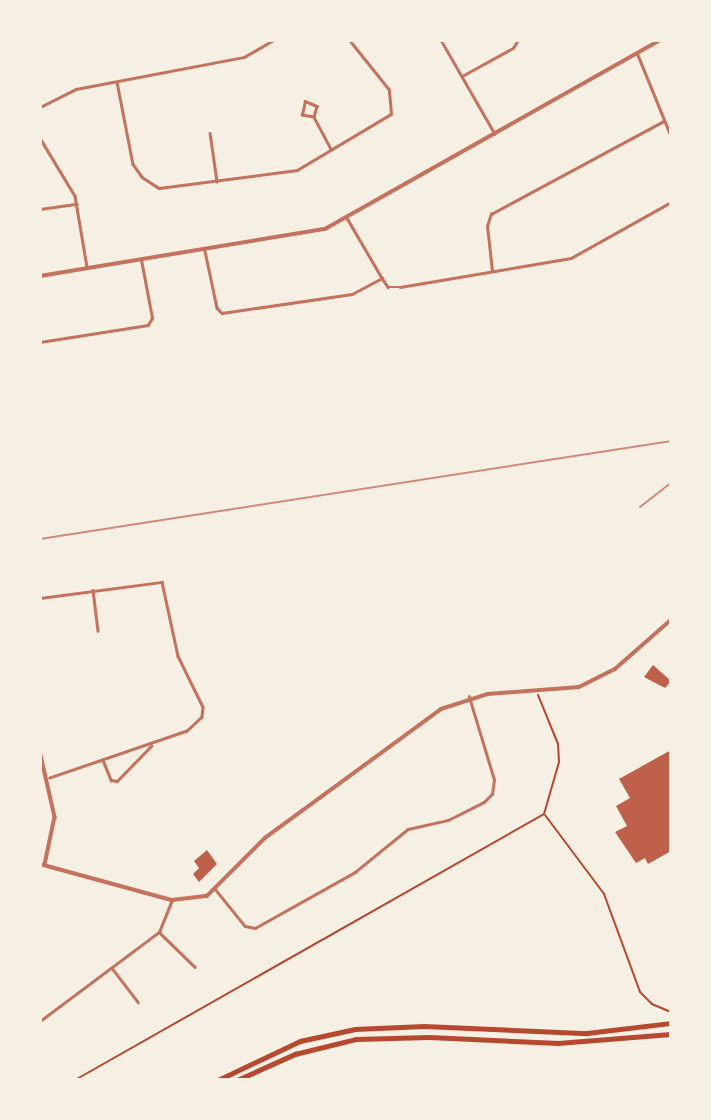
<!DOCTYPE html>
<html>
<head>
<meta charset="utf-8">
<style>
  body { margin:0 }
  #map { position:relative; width:711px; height:1120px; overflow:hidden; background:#f6efe4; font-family:Signika,sans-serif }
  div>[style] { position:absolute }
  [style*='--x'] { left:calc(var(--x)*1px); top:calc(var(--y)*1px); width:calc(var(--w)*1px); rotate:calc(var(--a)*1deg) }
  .building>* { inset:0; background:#bf614a }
  .path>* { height:2px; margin:-1px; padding:0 1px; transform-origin:1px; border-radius:1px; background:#b5482f }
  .minor>* { height:2.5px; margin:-1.25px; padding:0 1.25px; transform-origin:1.25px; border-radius:1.25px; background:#c5725c }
  .tertiary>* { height:3.5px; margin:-1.75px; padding:0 1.75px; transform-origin:1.75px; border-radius:1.75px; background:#c5725c }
  .primary>* { height:4.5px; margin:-2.25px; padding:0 2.25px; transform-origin:2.25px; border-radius:2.25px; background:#b5482f }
  .rail>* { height:2px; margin:-1px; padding:0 1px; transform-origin:1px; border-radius:1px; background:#cf8b77 }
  span { translate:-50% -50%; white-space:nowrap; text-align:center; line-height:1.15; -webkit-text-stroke:5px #f6efe4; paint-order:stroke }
  .frame { position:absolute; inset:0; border:42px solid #f6efe4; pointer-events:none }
</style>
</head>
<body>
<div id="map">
  <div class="building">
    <i style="clip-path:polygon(653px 665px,671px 681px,665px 688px,644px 677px)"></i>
    <i style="clip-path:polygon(671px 750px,671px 851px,648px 864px,645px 858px,636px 863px,615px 832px,627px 826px,616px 806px,630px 798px,619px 779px)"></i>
    <i style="clip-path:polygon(207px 850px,217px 864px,199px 882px,193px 874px,199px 868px,194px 861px)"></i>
  </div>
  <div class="path">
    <i style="--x:545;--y:815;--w:99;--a:53.2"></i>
    <i style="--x:604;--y:894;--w:104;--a:69.8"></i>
    <i style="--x:640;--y:992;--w:17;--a:45"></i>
    <i style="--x:652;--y:1004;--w:21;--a:23"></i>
    <i style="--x:75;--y:1080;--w:539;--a:-29.56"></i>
    <i style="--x:544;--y:814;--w:54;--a:-73.9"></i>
    <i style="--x:559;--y:762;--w:18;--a:-93"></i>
    <i style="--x:558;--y:744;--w:53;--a:-112.2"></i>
  </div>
  <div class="minor">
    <i style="--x:441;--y:40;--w:108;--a:60.1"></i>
    <i style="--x:638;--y:55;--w:87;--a:67.8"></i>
    <i style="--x:462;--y:76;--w:58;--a:-28.8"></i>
    <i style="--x:513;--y:48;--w:9;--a:-58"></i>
    <i style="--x:117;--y:82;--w:84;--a:79"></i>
    <i style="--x:133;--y:164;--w:16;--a:55"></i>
    <i style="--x:142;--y:177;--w:20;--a:33"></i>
    <i style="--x:159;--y:188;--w:139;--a:-7.4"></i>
    <i style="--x:297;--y:170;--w:109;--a:-30.8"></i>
    <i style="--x:391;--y:114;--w:24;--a:-95"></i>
    <i style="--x:389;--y:90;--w:64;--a:-128.7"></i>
    <i style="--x:40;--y:107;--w:40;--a:-26.6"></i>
    <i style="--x:76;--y:89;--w:171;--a:-10.8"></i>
    <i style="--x:244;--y:57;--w:34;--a:-30"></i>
    <i style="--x:314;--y:117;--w:12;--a:-171"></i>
    <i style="--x:302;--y:115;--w:14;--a:-78"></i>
    <i style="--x:305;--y:101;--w:13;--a:23"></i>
    <i style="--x:317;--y:106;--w:11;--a:105"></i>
    <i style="--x:314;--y:117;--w:36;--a:62"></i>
    <i style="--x:210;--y:133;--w:49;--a:81.7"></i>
    <i style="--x:40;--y:138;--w:68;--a:58.9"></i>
    <i style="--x:75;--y:196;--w:72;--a:80.4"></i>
    <i style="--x:40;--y:209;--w:37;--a:-8"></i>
    <i style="--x:347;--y:218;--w:69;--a:59.7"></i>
    <i style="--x:382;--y:278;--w:11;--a:56"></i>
    <i style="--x:388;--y:287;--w:12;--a:0"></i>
    <i style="--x:400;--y:287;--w:173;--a:-9.6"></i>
    <i style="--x:571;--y:258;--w:115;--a:-29.2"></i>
    <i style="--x:205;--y:251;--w:58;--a:78.1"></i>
    <i style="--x:217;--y:308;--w:7;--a:45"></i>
    <i style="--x:222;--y:313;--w:131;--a:-8.3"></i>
    <i style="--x:352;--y:294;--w:34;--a:-28"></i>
    <i style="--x:492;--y:271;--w:45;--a:-96.3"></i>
    <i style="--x:487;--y:226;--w:13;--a:-72"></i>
    <i style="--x:491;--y:214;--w:196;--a:-28.3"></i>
    <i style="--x:40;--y:342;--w:109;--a:-8.9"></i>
    <i style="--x:148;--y:325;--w:8;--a:-60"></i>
    <i style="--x:152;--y:318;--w:59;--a:-100.7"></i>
    <i style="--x:93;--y:590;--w:41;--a:83"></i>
    <i style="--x:40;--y:598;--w:123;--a:-7.5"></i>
    <i style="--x:162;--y:582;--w:76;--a:77.8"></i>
    <i style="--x:178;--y:656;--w:57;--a:63.9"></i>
    <i style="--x:203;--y:707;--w:10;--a:96"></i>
    <i style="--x:202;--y:717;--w:21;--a:137"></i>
    <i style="--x:187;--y:731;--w:145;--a:161.1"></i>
    <i style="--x:103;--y:760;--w:22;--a:68"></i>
    <i style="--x:111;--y:780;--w:6;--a:9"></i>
    <i style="--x:117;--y:781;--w:49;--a:-45.8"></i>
    <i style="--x:216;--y:890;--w:46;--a:51.1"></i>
    <i style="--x:245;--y:926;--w:10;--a:11"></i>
    <i style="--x:255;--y:928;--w:115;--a:-29.2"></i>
    <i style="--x:355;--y:872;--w:68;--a:-39.1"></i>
    <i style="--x:408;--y:829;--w:41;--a:-12.7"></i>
    <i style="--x:448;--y:820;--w:40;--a:-26.6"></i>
    <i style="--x:484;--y:802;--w:11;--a:-45"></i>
    <i style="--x:492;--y:794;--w:14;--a:-82"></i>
    <i style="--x:494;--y:780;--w:87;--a:-106.8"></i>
    <i style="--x:159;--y:932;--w:50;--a:44.2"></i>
    <i style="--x:112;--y:968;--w:43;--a:52.6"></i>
    <i style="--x:40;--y:1021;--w:149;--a:-36.8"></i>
    <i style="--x:159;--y:932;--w:35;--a:-68"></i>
  </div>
  <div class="tertiary">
    <i style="--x:40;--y:276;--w:289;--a:-9.4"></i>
    <i style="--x:325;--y:229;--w:386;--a:-29.4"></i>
    <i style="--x:40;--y:751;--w:68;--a:77.2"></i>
    <i style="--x:55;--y:817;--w:49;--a:101.8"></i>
    <i style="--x:40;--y:864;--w:137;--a:15.3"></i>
    <i style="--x:172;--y:900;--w:35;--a:-7"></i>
    <i style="--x:207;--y:896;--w:82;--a:-45"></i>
    <i style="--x:265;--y:838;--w:218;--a:-36.2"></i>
    <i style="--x:441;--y:709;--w:49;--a:-17.7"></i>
    <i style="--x:488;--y:694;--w:91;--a:-4.4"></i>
    <i style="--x:579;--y:687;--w:40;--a:-26.6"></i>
    <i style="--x:615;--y:669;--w:74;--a:-41.2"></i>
  </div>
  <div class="primary">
    <i style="--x:218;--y:1080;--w:91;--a:-25.4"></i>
    <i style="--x:300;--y:1041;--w:56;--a:-12.3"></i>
    <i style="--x:355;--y:1029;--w:69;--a:-2.5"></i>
    <i style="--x:424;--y:1026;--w:163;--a:2.5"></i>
    <i style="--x:587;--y:1033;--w:85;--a:-6.8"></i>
    <i style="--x:237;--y:1080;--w:64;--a:-24.1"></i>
    <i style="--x:295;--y:1054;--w:63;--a:-13.8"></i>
    <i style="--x:356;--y:1039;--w:73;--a:-1.6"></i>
    <i style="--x:429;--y:1037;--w:129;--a:2.7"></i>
    <i style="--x:558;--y:1043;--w:113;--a:-4.6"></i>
  </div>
  <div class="rail">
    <i style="--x:640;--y:507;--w:39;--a:-38"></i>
    <i style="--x:40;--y:539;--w:639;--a:-8.83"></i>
  </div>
  <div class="frame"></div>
</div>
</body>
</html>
